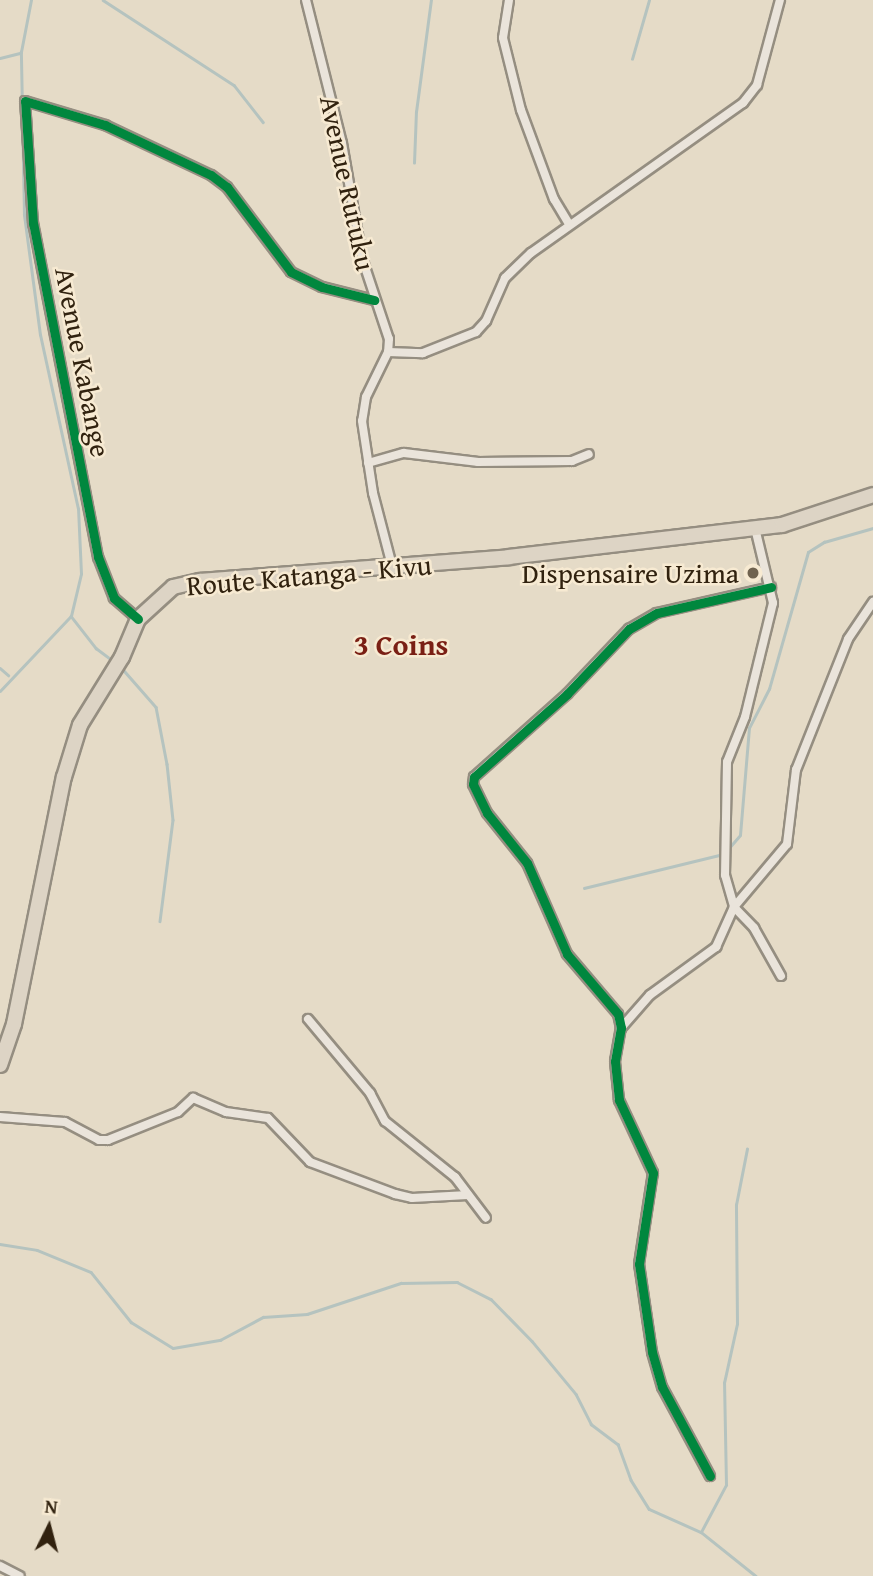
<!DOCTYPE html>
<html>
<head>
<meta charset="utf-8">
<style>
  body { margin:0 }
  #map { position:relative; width:873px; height:1576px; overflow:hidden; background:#e5dbc7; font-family:"Gentium Book Plus",serif }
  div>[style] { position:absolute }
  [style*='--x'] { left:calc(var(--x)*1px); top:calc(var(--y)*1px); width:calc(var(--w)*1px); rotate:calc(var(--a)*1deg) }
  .stream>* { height:2.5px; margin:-1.25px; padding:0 1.25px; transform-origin:1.25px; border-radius:1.25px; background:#b5c3bf }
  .roads { filter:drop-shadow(2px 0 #958e81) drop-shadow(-2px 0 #958e81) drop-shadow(0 2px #958e81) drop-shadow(0 -2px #958e81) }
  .minor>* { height:8px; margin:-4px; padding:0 4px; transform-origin:4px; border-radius:4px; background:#eae4db }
  .trunk>* { height:14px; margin:-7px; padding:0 7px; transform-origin:7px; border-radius:7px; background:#ddd4c5 }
  .cycleway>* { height:9px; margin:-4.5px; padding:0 4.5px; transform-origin:4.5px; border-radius:4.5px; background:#00873e }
  .dots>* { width:19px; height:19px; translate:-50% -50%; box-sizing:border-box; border:4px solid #f7ead2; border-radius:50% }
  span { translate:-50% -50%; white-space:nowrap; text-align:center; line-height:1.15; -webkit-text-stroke:5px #f7ead2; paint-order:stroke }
  .street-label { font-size:28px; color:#31220f }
  .poi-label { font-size:28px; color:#31220f }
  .right { translate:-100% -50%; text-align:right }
  .neighbourhood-label { font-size:30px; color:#7a1f14; font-weight:700 }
  .north { position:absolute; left:14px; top:1492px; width:70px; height:70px; -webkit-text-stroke:5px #f7ead2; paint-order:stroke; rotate:6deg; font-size:19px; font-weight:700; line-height:28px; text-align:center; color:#31220f }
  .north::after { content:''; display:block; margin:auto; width:24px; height:32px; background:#31220f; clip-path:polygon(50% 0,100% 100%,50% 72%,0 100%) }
</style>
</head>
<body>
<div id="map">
  <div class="stream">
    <i style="--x:103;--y:0;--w:156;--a:33"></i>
    <i style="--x:234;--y:85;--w:47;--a:51.9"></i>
    <i style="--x:0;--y:58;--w:21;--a:-14"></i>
    <i style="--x:632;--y:59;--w:61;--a:-73.9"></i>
    <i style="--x:414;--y:163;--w:51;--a:-87.8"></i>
    <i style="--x:416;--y:112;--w:113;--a:-82.4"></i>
    <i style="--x:71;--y:616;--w:41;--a:52"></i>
    <i style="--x:96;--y:648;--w:21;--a:37"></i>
    <i style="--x:121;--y:667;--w:53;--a:48.8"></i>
    <i style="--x:156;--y:707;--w:58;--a:79.1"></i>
    <i style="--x:167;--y:764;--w:56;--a:83.9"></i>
    <i style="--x:173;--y:820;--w:102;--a:97.3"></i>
    <i style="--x:0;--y:668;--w:11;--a:41"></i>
    <i style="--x:0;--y:691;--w:103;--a:-46.6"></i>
    <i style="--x:71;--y:616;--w:43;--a:-76.6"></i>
    <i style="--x:81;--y:574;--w:65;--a:-92.6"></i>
    <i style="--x:78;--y:509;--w:178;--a:-102.3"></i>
    <i style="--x:40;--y:335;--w:121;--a:-97.6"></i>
    <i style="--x:24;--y:215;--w:163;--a:-91.1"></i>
    <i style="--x:21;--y:52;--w:53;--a:-79.1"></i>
    <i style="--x:728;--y:849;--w:18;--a:-49"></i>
    <i style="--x:740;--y:835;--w:107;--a:-85.2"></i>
    <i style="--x:749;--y:728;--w:44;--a:-62.9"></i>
    <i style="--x:769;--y:689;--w:142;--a:-74.1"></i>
    <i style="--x:808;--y:552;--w:19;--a:-32"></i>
    <i style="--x:824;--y:542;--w:51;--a:-15.9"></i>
    <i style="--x:584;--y:888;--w:144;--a:-13.7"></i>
    <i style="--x:0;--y:1244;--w:37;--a:9"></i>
    <i style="--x:37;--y:1250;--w:58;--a:22.2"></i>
    <i style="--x:91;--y:1272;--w:64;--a:51.3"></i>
    <i style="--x:131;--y:1322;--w:49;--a:31.8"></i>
    <i style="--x:173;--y:1348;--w:48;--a:-9.7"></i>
    <i style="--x:220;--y:1340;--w:49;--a:-28.1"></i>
    <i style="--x:263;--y:1317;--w:44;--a:-3.9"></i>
    <i style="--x:307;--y:1314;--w:99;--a:-18.3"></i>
    <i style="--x:401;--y:1283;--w:56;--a:-1"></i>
    <i style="--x:457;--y:1282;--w:38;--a:27"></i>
    <i style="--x:491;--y:1299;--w:59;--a:45.7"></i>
    <i style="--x:532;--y:1341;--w:69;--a:50.3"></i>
    <i style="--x:576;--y:1394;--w:34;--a:63"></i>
    <i style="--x:591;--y:1424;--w:34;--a:37"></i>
    <i style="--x:618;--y:1444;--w:38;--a:70"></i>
    <i style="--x:631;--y:1480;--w:34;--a:58"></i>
    <i style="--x:649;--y:1509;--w:57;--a:23.9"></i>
    <i style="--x:701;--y:1532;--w:70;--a:38.7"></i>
    <i style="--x:701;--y:1532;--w:53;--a:-62"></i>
    <i style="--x:726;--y:1485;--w:102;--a:-91.1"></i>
    <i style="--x:724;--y:1383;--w:60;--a:-77.6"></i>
    <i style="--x:737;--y:1324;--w:119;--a:-90.5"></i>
    <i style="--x:736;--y:1205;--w:57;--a:-78.9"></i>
  </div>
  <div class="roads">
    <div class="minor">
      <i style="--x:306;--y:0;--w:147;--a:75.9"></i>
      <i style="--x:342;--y:143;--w:117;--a:80.1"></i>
      <i style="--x:362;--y:258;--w:85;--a:71.6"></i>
      <i style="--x:389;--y:339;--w:13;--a:94"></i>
      <i style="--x:388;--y:352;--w:50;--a:116.1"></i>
      <i style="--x:366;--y:397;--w:24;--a:99"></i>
      <i style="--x:362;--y:421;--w:73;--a:81.3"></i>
      <i style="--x:373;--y:493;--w:75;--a:75.4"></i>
      <i style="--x:509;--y:0;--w:38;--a:99"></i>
      <i style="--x:503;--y:38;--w:74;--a:76"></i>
      <i style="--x:521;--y:110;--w:95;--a:69.7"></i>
      <i style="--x:554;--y:199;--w:29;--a:59"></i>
      <i style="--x:388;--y:352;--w:35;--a:2"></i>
      <i style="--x:423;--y:353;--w:57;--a:-21.6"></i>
      <i style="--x:476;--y:332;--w:15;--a:-48"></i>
      <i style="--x:486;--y:321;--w:47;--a:-66.2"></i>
      <i style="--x:505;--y:278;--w:36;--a:-44"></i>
      <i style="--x:531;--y:253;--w:260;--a:-35.3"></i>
      <i style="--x:743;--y:103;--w:23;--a:-52"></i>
      <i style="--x:757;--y:85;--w:88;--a:-74.9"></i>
      <i style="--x:368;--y:463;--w:37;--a:-16"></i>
      <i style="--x:404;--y:453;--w:75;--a:6.9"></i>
      <i style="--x:478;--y:462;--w:94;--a:-0.6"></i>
      <i style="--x:572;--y:461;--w:18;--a:-22"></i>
      <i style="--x:755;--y:528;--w:77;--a:76.5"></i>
      <i style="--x:773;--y:603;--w:117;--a:103.8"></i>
      <i style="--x:745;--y:717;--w:48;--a:111.8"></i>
      <i style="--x:727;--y:762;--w:113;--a:91"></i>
      <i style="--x:725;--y:875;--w:33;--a:74"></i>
      <i style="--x:734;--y:907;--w:29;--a:46"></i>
      <i style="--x:754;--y:928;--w:55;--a:60.6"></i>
      <i style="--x:138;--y:619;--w:32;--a:-139"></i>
      <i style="--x:114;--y:598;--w:44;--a:-111.3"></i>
      <i style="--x:98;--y:557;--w:339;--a:-101"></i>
      <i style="--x:33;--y:224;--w:123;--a:-93.7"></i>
      <i style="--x:25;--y:101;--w:84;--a:16.7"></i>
      <i style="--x:105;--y:125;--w:117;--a:25.3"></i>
      <i style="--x:211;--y:175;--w:20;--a:37"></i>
      <i style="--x:227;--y:187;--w:106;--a:53"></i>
      <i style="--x:291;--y:272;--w:34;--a:26"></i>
      <i style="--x:322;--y:287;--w:54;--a:14"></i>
      <i style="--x:308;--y:1019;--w:97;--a:50"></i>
      <i style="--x:370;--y:1093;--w:32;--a:62"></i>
      <i style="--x:385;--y:1121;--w:90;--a:38.7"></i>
      <i style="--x:455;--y:1177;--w:51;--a:52.9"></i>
      <i style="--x:621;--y:1028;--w:44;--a:-48.7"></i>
      <i style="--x:650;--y:995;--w:82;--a:-36"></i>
      <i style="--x:716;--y:947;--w:44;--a:-65.8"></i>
      <i style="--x:734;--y:907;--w:82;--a:-49.9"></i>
      <i style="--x:787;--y:844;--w:75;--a:-83.1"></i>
      <i style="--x:796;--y:770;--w:141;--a:-68.3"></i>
      <i style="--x:848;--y:639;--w:45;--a:-56"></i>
      <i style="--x:0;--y:1117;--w:65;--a:4.4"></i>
      <i style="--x:65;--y:1122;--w:38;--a:28"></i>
      <i style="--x:99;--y:1140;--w:9;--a:0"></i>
      <i style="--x:108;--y:1140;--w:75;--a:-21.8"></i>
      <i style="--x:178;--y:1112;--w:21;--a:-43"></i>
      <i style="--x:193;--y:1098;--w:36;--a:23"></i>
      <i style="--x:226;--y:1112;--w:42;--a:8.1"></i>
      <i style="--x:268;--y:1118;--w:61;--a:46.3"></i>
      <i style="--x:310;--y:1162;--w:91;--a:20.6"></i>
      <i style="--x:395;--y:1194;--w:17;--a:13"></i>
      <i style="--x:412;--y:1198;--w:56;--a:-3.1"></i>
      <i style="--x:710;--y:1476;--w:101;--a:-118.3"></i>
      <i style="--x:662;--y:1387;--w:36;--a:-106"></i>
      <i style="--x:652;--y:1352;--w:89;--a:-98.4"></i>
      <i style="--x:639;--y:1264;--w:92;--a:-81.3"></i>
      <i style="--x:653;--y:1173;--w:81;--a:-115"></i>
      <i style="--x:619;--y:1100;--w:39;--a:-96"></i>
      <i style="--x:615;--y:1061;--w:34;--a:-80"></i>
      <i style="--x:621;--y:1028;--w:14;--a:-102"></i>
      <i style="--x:618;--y:1014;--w:79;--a:-130.4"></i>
      <i style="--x:567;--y:954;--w:99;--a:-113.7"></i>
      <i style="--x:527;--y:863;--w:64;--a:-128.7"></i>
      <i style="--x:487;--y:813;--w:32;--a:-116"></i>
      <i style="--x:473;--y:784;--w:7;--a:-82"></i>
      <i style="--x:474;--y:777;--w:125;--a:-41.7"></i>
      <i style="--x:567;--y:694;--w:90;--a:-46.4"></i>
      <i style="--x:629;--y:629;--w:32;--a:-30"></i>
      <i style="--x:657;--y:613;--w:117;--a:-12.8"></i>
      <i style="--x:0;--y:1566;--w:22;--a:27"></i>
    </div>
    <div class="trunk">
      <i style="--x:0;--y:1065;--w:43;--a:-71.1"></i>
      <i style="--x:14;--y:1024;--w:252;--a:-78.6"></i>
      <i style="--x:64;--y:777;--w:54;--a:-72.9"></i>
      <i style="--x:80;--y:725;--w:80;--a:-58.3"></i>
      <i style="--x:122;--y:657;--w:41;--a:-67.2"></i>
      <i style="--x:138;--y:619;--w:47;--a:-42.4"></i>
      <i style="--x:173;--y:587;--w:28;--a:-13"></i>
      <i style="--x:200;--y:581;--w:310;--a:-4.4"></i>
      <i style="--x:509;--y:557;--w:275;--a:-6.7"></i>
      <i style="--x:782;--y:525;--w:96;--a:-18.2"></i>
    </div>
  </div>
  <div class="cycleway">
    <i style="--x:138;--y:619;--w:32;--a:-139"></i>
    <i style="--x:114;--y:598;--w:44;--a:-111.3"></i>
    <i style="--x:98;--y:557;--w:339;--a:-101"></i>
    <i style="--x:33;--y:224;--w:123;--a:-93.7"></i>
    <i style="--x:25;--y:101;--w:84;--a:16.7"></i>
    <i style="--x:105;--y:125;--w:117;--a:25.3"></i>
    <i style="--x:211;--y:175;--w:20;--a:37"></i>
    <i style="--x:227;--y:187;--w:106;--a:53"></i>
    <i style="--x:291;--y:272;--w:34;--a:26"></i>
    <i style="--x:322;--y:287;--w:54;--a:14"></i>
    <i style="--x:710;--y:1476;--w:101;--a:-118.3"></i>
    <i style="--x:662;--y:1387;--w:36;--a:-106"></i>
    <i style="--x:652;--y:1352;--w:89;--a:-98.4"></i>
    <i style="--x:639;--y:1264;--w:92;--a:-81.3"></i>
    <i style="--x:653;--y:1173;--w:81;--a:-115"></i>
    <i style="--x:619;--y:1100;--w:39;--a:-96"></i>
    <i style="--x:615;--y:1061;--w:34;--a:-80"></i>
    <i style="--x:621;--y:1028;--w:14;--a:-102"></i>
    <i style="--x:618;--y:1014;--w:79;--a:-130.4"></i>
    <i style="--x:567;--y:954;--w:99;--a:-113.7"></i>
    <i style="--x:527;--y:863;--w:64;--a:-128.7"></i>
    <i style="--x:487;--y:813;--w:32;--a:-116"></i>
    <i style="--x:473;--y:784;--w:7;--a:-82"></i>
    <i style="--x:474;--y:777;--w:125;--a:-41.7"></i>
    <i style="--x:567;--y:694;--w:90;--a:-46.4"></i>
    <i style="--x:629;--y:629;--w:32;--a:-30"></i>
    <i style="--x:657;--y:613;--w:117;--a:-12.8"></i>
  </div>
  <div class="dots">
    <i style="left:753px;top:573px;background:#70634f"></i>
  </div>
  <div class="street-label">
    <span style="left:348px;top:183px;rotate:78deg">Avenue Rutuku</span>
    <span style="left:83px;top:362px;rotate:79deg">Avenue Kabange</span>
    <span style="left:309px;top:575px;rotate:-5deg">Route Katanga - Kivu</span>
  </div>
  <div class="poi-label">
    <span class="right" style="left:739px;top:573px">Dispensaire Uzima</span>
  </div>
  <div class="neighbourhood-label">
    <span style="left:401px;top:644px">3 Coins</span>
  </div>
  <div class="north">N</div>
</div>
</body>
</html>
